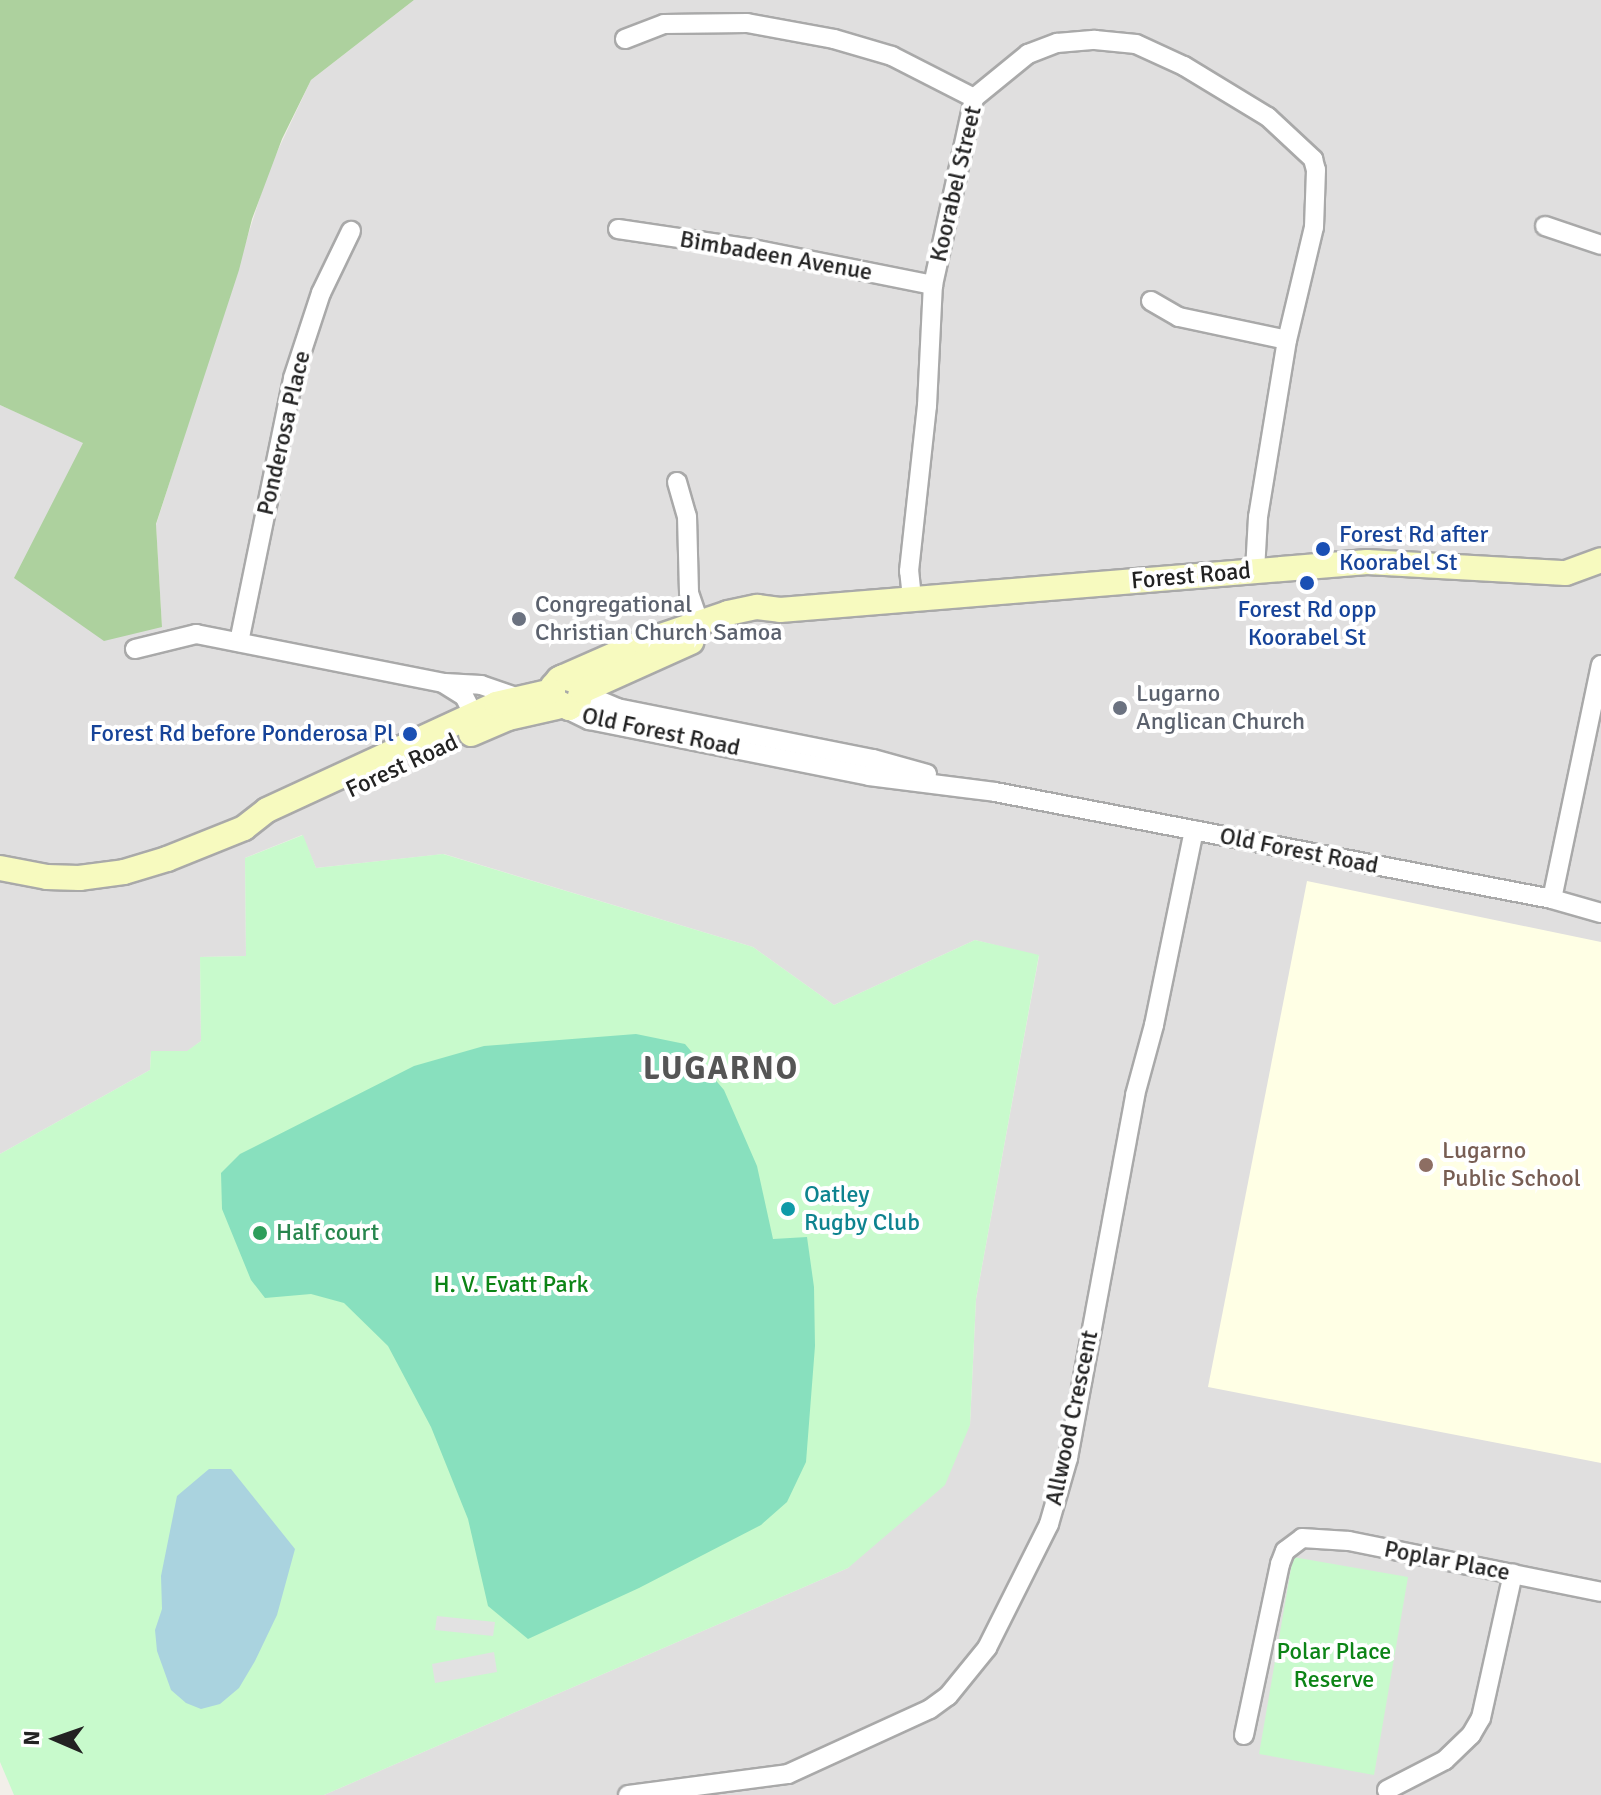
<!DOCTYPE html>
<html>
<head>
<meta charset="utf-8">
<style>
  body { margin:0 }
  #map { position:relative; width:1601px; height:1795px; overflow:hidden; background:#f2efe9; font-family:Signika,sans-serif }
  div>[style] { position:absolute }
  [style*='--x'] { left:calc(var(--x)*1px); top:calc(var(--y)*1px); width:calc(var(--w)*1px); rotate:calc(var(--a)*1deg) }
  .residential>* { inset:0; background:#e0dfdf }
  .education>* { inset:0; background:#ffffe5 }
  .forest>* { inset:0; background:#add19e }
  .park>* { inset:0; background:#c8facc }
  .pitch>* { inset:0; background:#88e0be }
  .parking>* { inset:0; background:#e2e2e2 }
  .water>* { inset:0; background:#aad3df }
  .roads { filter:drop-shadow(2px 0 #a9a9a9) drop-shadow(-2px 0 #a9a9a9) drop-shadow(0 2px #a9a9a9) drop-shadow(0 -2px #a9a9a9) }
  .street>* { height:18px; margin:-9px; padding:0 9px; transform-origin:9px; border-radius:9px; background:#fff }
  .secondary>* { height:24px; margin:-12px; padding:0 12px; transform-origin:12px; border-radius:12px; background:#f7fabf }
  .dots>* { width:22px; height:22px; translate:-50% -50%; box-sizing:border-box; border:4px solid #fff; border-radius:50% }
  span { translate:-50% -50%; white-space:nowrap; text-align:center; line-height:1.15; -webkit-text-stroke:8px #fff; paint-order:stroke }
  .street-label { font-size:24px; color:#222 }
  .transit-label { font-size:24px; color:#164399 }
  .left { translate:0 -50%; text-align:left }
  .right { translate:-100% -50%; text-align:right }
  .worship-label { font-size:24px; color:#5b616d }
  .education-label { font-size:24px; color:#785e54 }
  .culture-label { font-size:24px; color:#0d838f }
  .leisure-label { font-size:24px; color:#27864d }
  .park-label { font-size:24px; color:#0c8416 }
  .district-label { font-size:32px; color:#555; font-weight:700; letter-spacing:2px }
  .north { position:absolute; left:16px; top:1699px; width:80px; height:80px; -webkit-text-stroke:6px #fff; paint-order:stroke; rotate:272deg; font-size:22px; font-weight:700; line-height:32px; text-align:center; color:#222 }
  .north::after { content:''; display:block; margin:auto; width:28px; height:36px; background:#222; clip-path:polygon(50% 0,100% 100%,50% 72%,0 100%) }
</style>
</head>
<body>
<div id="map">
  <div class="residential">
    <i style="clip-path:polygon(414px 0,1601px 0,1601px 1795px,324px 1795px,848px 1568px,970px 1425px,976px 1299px,1039px 956px,975px 940px,834px 1005px,753px 947px,444px 854px,316px 868px,302px 835px,245px 858px,246px 956px,200px 957px,201px 1041px,188px 1051px,151px 1051px,150px 1070px,0 1154px,0 405px,83px 442px,162px 627px,156px 525px,269px 169px,311px 80px)"></i>
  </div>
  <div class="education">
    <i style="clip-path:polygon(1307px 881px,1601px 942px,1601px 1463px,1208px 1387px)"></i>
  </div>
  <div class="forest">
    <i style="clip-path:polygon(0 0,414px 0,311px 80px,282px 139px,252px 219px,239px 270px,156px 524px,162px 627px,104px 641px,14px 578px,83px 443px,0 405px)"></i>
  </div>
  <div class="park">
    <i style="clip-path:polygon(303px 835px,316px 868px,443px 854px,753px 947px,834px 1005px,975px 940px,1039px 955px,976px 1299px,970px 1425px,945px 1485px,848px 1568px,324px 1795px,14px 1795px,0 1762px,0 1154px,150px 1070px,151px 1051px,187px 1051px,201px 1041px,200px 957px,246px 956px,245px 858px)"></i>
    <i style="clip-path:polygon(1293px 1557px,1408px 1577px,1374px 1775px,1259px 1754px)"></i>
  </div>
  <div class="pitch">
    <i style="clip-path:polygon(636px 1034px,685px 1044px,724px 1090px,757px 1166px,773px 1239px,807px 1237px,814px 1287px,815px 1346px,806px 1462px,787px 1502px,761px 1525px,639px 1588px,528px 1639px,488px 1606px,468px 1519px,431px 1427px,388px 1346px,344px 1303px,311px 1294px,265px 1298px,251px 1280px,222px 1209px,221px 1173px,240px 1154px,414px 1066px,484px 1046px)"></i>
  </div>
  <div class="parking">
    <i style="clip-path:polygon(437px 1616px,495px 1622px,493px 1636px,435px 1630px)"></i>
    <i style="clip-path:polygon(494px 1652px,497px 1672px,435px 1683px,432px 1664px)"></i>
  </div>
  <div class="water">
    <i style="clip-path:polygon(209px 1469px,231px 1469px,295px 1549px,277px 1615px,255px 1661px,239px 1688px,220px 1704px,201px 1709px,186px 1703px,171px 1690px,157px 1651px,155px 1630px,162px 1609px,161px 1576px,177px 1496px)"></i>
  </div>
  <div class="roads">
    <div class="street">
      <i style="--x:625;--y:39;--w:42;--a:-21"></i>
      <i style="--x:664;--y:24;--w:83;--a:-0.7"></i>
      <i style="--x:747;--y:23;--w:88;--a:10.4"></i>
      <i style="--x:834;--y:39;--w:60;--a:16.3"></i>
      <i style="--x:892;--y:56;--w:92;--a:27.1"></i>
      <i style="--x:1545;--y:226;--w:59;--a:18.7"></i>
      <i style="--x:618;--y:229;--w:136;--a:8.4"></i>
      <i style="--x:753;--y:249;--w:184;--a:11.3"></i>
      <i style="--x:1151;--y:301;--w:32;--a:30"></i>
      <i style="--x:1179;--y:317;--w:110;--a:12"></i>
      <i style="--x:677;--y:482;--w:35;--a:74"></i>
      <i style="--x:687;--y:516;--w:77;--a:88.5"></i>
      <i style="--x:689;--y:593;--w:31;--a:71"></i>
      <i style="--x:912;--y:598;--w:27;--a:-96"></i>
      <i style="--x:909;--y:571;--w:166;--a:-83.8"></i>
      <i style="--x:927;--y:406;--w:121;--a:-87.2"></i>
      <i style="--x:933;--y:285;--w:191;--a:-77.6"></i>
      <i style="--x:974;--y:98;--w:70;--a:-39.2"></i>
      <i style="--x:1028;--y:54;--w:31;--a:-21"></i>
      <i style="--x:1057;--y:43;--w:38;--a:-5"></i>
      <i style="--x:1095;--y:40;--w:41;--a:5.6"></i>
      <i style="--x:1136;--y:44;--w:53;--a:24.6"></i>
      <i style="--x:1184;--y:66;--w:98;--a:31.3"></i>
      <i style="--x:1268;--y:117;--w:62;--a:43"></i>
      <i style="--x:1313;--y:159;--w:11;--a:75"></i>
      <i style="--x:1316;--y:170;--w:57;--a:92"></i>
      <i style="--x:1314;--y:227;--w:116;--a:103.4"></i>
      <i style="--x:1287;--y:340;--w:179;--a:99.3"></i>
      <i style="--x:1258;--y:517;--w:54;--a:93.2"></i>
      <i style="--x:239;--y:642;--w:269;--a:-78.4"></i>
      <i style="--x:293;--y:378;--w:89;--a:-71.8"></i>
      <i style="--x:321;--y:293;--w:69;--a:-64.2"></i>
      <i style="--x:135;--y:649;--w:63;--a:-13.8"></i>
      <i style="--x:196;--y:634;--w:252;--a:11.2"></i>
      <i style="--x:443;--y:683;--w:25;--a:32"></i>
      <i style="--x:464;--y:696;--w:34;--a:63"></i>
      <i style="--x:445;--y:683;--w:36;--a:3"></i>
      <i style="--x:481;--y:685;--w:40;--a:18.9"></i>
      <i style="--x:582;--y:693;--w:38;--a:23"></i>
      <i style="--x:617;--y:708;--w:261;--a:11.3"></i>
      <i style="--x:873;--y:759;--w:56;--a:15.5"></i>
      <i style="--x:564;--y:708;--w:28;--a:26"></i>
      <i style="--x:589;--y:720;--w:286;--a:11.3"></i>
      <i style="--x:869;--y:776;--w:127;--a:7.2"></i>
      <i style="--x:995;--y:792;--w:567;--a:10.87"></i>
      <i style="--x:1552;--y:899;--w:51;--a:15.9"></i>
      <i style="--x:1552;--y:899;--w:239;--a:-78.2"></i>
      <i style="--x:1244;--y:1735;--w:175;--a:-78.1"></i>
      <i style="--x:1280;--y:1564;--w:14;--a:-69"></i>
      <i style="--x:1285;--y:1551;--w:21;--a:-37"></i>
      <i style="--x:1302;--y:1538;--w:47;--a:3.7"></i>
      <i style="--x:1349;--y:1541;--w:257;--a:11.4"></i>
      <i style="--x:1387;--y:1790;--w:65;--a:-27.3"></i>
      <i style="--x:1445;--y:1760;--w:36;--a:-44"></i>
      <i style="--x:1471;--y:1735;--w:20;--a:-60"></i>
      <i style="--x:1481;--y:1718;--w:148;--a:-77.5"></i>
      <i style="--x:628;--y:1795;--w:161;--a:-7.5"></i>
      <i style="--x:788;--y:1774;--w:156;--a:-24.6"></i>
      <i style="--x:930;--y:1709;--w:22;--a:-36"></i>
      <i style="--x:948;--y:1696;--w:62;--a:-50.9"></i>
      <i style="--x:987;--y:1648;--w:139;--a:-63.4"></i>
      <i style="--x:1049;--y:1524;--w:69;--a:-73.9"></i>
      <i style="--x:1068;--y:1458;--w:369;--a:-79.5"></i>
      <i style="--x:1135;--y:1095;--w:73;--a:-74.8"></i>
      <i style="--x:1154;--y:1025;--w:199;--a:-78.4"></i>
    </div>
    <div class="secondary">
      <i style="--x:563;--y:677;--w:15;--a:16"></i>
      <i style="--x:577;--y:681;--w:9;--a:58"></i>
      <i style="--x:582;--y:689;--w:15;--a:106"></i>
      <i style="--x:578;--y:703;--w:10;--a:151"></i>
      <i style="--x:569;--y:708;--w:18;--a:-153"></i>
      <i style="--x:553;--y:700;--w:14;--a:-90"></i>
      <i style="--x:553;--y:686;--w:9;--a:-49"></i>
      <i style="--x:559;--y:679;--w:92;--a:-23.8"></i>
      <i style="--x:643;--y:642;--w:90;--a:-18.8"></i>
      <i style="--x:728;--y:613;--w:30;--a:-12"></i>
      <i style="--x:757;--y:607;--w:23;--a:7"></i>
      <i style="--x:780;--y:610;--w:589;--a:-4.67"></i>
      <i style="--x:1367;--y:562;--w:199;--a:3.2"></i>
      <i style="--x:1566;--y:573;--w:37;--a:-20"></i>
      <i style="--x:582;--y:691;--w:120;--a:-24.2"></i>
      <i style="--x:471;--y:734;--w:40;--a:-23.4"></i>
      <i style="--x:508;--y:718;--w:50;--a:-12.7"></i>
      <i style="--x:0;--y:868;--w:48;--a:10.8"></i>
      <i style="--x:47;--y:877;--w:32;--a:2"></i>
      <i style="--x:79;--y:878;--w:45;--a:-7.6"></i>
      <i style="--x:124;--y:872;--w:45;--a:-16.8"></i>
      <i style="--x:167;--y:859;--w:83;--a:-21.9"></i>
      <i style="--x:244;--y:828;--w:29;--a:-38"></i>
      <i style="--x:267;--y:810;--w:252;--a:-24.8"></i>
      <i style="--x:496;--y:704;--w:57;--a:-13.1"></i>
    </div>
  </div>
  <div class="dots">
    <i style="left:1323px;top:549px;background:#1a4fb4"></i>
    <i style="left:1307px;top:583px;background:#1a4fb4"></i>
    <i style="left:519px;top:619px;background:#6b7280"></i>
    <i style="left:1120px;top:708px;background:#6b7280"></i>
    <i style="left:410px;top:734px;background:#1a4fb4"></i>
    <i style="left:1426px;top:1165px;background:#8d6e63"></i>
    <i style="left:788px;top:1209px;background:#0f9aa8"></i>
    <i style="left:260px;top:1233px;background:#2e9e5b"></i>
  </div>
  <div class="street-label">
    <span style="left:956px;top:184px;rotate:-77deg">Koorabel Street</span>
    <span style="left:776px;top:256px;rotate:10deg">Bimbadeen Avenue</span>
    <span style="left:284px;top:433px;rotate:-77deg">Ponderosa Place</span>
    <span style="left:1191px;top:576px;rotate:-5deg">Forest Road</span>
    <span style="left:661px;top:732px;rotate:12deg">Old Forest Road</span>
    <span style="left:402px;top:766px;rotate:-25deg">Forest Road</span>
    <span style="left:1299px;top:851px;rotate:11deg">Old Forest Road</span>
    <span style="left:1072px;top:1418px;rotate:-78deg">Allwood Crescent</span>
    <span style="left:1447px;top:1561px;rotate:11deg">Poplar Place</span>
  </div>
  <div class="transit-label">
    <span class="left" style="left:1339px;top:549px">Forest Rd after<br>Koorabel St</span>
    <span style="left:1307px;top:624px">Forest Rd opp<br>Koorabel St</span>
    <span class="right" style="left:394px;top:734px">Forest Rd before Ponderosa Pl</span>
  </div>
  <div class="worship-label">
    <span class="left" style="left:535px;top:619px">Congregational<br>Christian Church Samoa</span>
    <span class="left" style="left:1136px;top:708px">Lugarno<br>Anglican Church</span>
  </div>
  <div class="education-label">
    <span class="left" style="left:1442px;top:1165px">Lugarno<br>Public School</span>
  </div>
  <div class="culture-label">
    <span class="left" style="left:804px;top:1209px">Oatley<br>Rugby Club</span>
  </div>
  <div class="leisure-label">
    <span class="left" style="left:276px;top:1233px">Half court</span>
  </div>
  <div class="park-label">
    <span style="left:511px;top:1285px">H. V. Evatt Park</span>
    <span style="left:1334px;top:1666px">Polar Place<br>Reserve</span>
  </div>
  <div class="district-label">
    <span style="left:721px;top:1069px">LUGARNO</span>
  </div>
  <div class="north">N</div>
</div>
</body>
</html>
